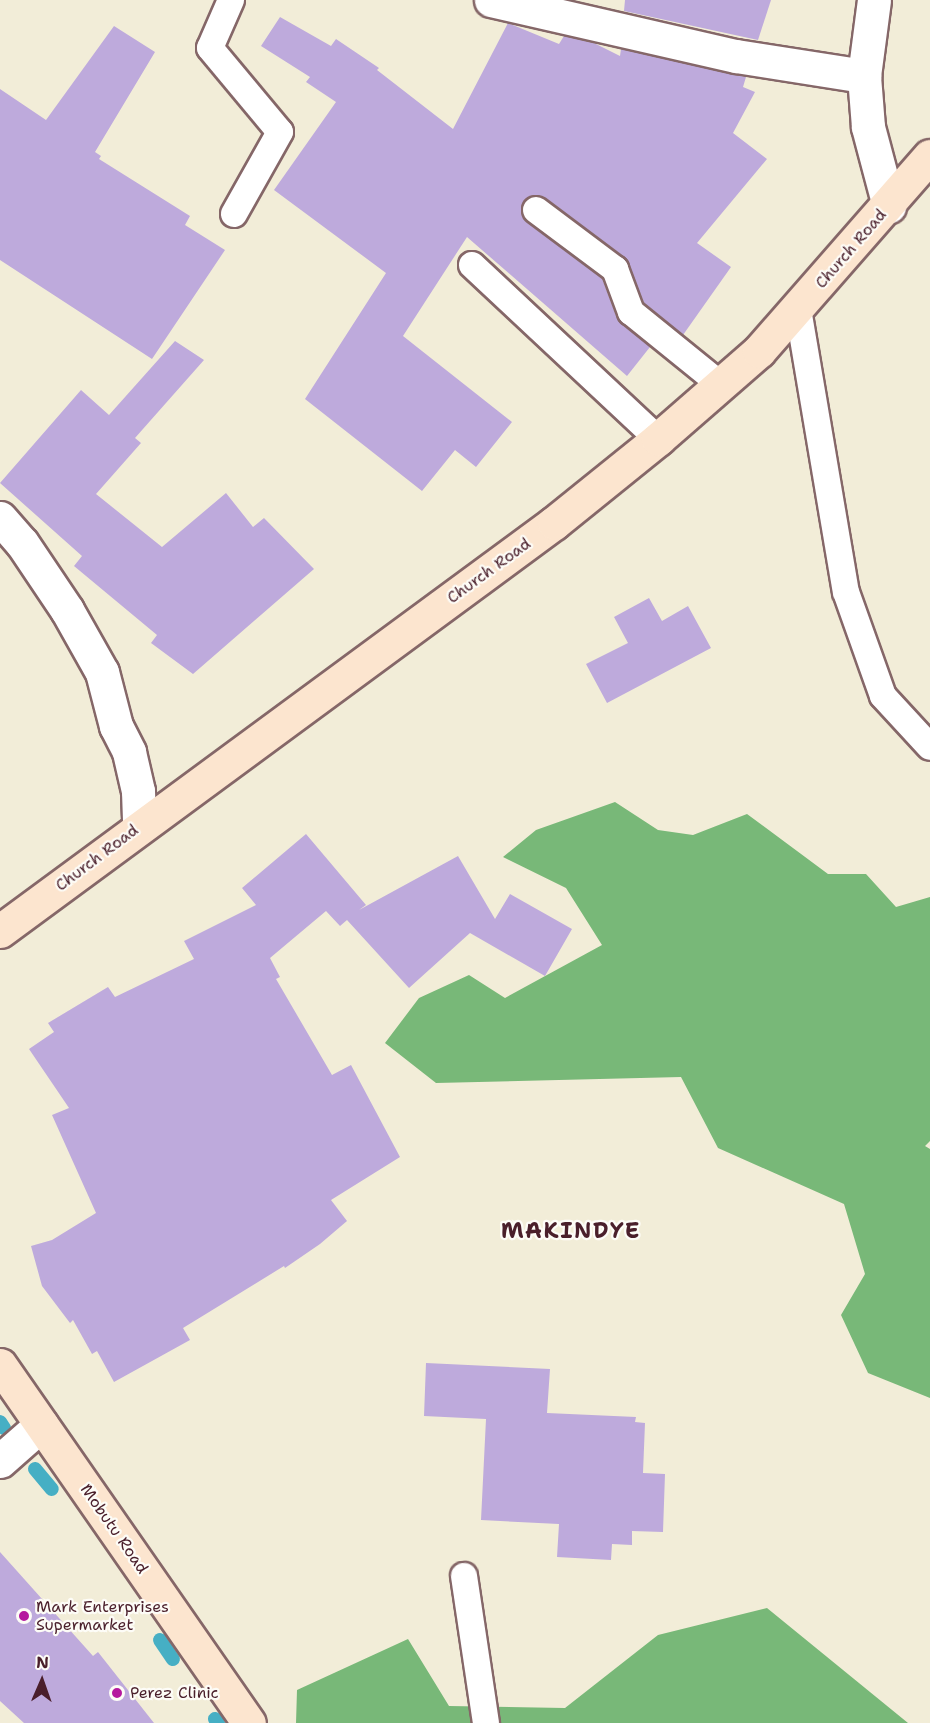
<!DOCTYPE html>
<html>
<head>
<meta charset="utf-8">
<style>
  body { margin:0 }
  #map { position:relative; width:930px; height:1723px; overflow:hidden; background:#f2edd8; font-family:"Shantell Sans",sans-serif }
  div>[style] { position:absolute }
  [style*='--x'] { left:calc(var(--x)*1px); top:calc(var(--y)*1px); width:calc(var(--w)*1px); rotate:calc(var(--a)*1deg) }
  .forest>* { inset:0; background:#78b878 }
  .stream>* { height:14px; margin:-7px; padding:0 7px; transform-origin:7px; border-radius:7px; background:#46afc4 }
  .building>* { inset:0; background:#beaadc }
  .roads { filter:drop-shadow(2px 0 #856768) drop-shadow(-2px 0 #856768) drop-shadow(0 2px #856768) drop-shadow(0 -2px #856768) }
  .lane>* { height:26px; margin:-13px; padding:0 13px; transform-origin:13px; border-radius:13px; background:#fff }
  .street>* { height:33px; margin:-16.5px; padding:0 16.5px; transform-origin:16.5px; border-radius:16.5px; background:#fff }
  .secondary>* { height:33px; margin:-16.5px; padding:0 16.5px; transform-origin:16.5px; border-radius:16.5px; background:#fce5cf }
  .dots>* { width:16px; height:16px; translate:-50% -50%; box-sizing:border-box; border:3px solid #fdfcf7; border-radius:50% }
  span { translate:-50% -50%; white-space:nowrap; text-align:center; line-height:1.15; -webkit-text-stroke:4.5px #fdfcf7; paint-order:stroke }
  .street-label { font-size:16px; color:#4a1f2b }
  .poi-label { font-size:16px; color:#4a1f2b }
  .left { translate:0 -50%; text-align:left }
  .district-label { font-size:22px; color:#4a1f2b; font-weight:700; letter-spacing:1.5px }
  .north { position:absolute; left:12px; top:1651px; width:60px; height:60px; -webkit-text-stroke:4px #fdfcf7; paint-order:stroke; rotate:2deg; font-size:16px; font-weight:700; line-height:24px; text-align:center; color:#4a1f2b }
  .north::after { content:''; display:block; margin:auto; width:21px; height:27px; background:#4a1f2b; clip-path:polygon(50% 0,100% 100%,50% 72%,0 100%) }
</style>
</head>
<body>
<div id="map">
  <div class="forest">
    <i style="clip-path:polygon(615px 802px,658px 830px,693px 835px,747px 814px,828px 874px,866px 874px,896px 907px,930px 897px,930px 1141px,925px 1146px,930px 1149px,930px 1398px,868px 1373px,841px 1315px,865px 1274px,844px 1204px,718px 1148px,681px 1077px,436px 1083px,385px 1043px,419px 998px,469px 975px,505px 998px,602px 945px,566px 888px,503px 857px,536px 830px)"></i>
    <i style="clip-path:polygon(767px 1608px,908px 1723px,296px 1723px,297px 1690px,408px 1639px,449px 1706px,565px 1708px,658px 1635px)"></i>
  </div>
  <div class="stream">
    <i style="--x:0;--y:1422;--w:7;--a:56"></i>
    <i style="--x:35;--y:1469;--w:26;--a:50"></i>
    <i style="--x:160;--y:1640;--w:23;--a:56"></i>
    <i style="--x:215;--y:1719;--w:5;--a:53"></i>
  </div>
  <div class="building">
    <i style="clip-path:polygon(625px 0,771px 0,758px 40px,624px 11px)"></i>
    <i style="clip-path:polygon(280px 17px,331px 46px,336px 39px,379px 68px,377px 70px,453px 129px,508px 23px,559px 44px,564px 36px,594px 43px,620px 56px,621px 49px,746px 77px,743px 87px,755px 92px,733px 133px,767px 159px,697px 243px,731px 267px,683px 335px,644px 303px,624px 257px,545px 198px,537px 195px,524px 201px,521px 209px,527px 222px,602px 278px,617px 318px,650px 347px,627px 376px,467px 237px,403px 336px,512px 422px,476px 467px,455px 450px,422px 491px,305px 399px,386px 273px,274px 190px,336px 102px,306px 82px,310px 77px,261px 46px)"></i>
    <i style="clip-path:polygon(114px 26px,155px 52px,95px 152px,101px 156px,99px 159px,190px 216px,185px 225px,225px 250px,152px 359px,0 260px,0 89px,46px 120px)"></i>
    <i style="clip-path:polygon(175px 341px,204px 360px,135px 438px,141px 443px,96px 494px,162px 547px,226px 493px,253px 527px,264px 518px,314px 569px,193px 674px,151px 643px,157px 635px,74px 566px,82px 556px,0 483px,81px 390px,109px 415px)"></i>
    <i style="clip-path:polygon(649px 598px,662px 621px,688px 606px,711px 648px,607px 703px,586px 664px,628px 643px,614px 617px)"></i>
    <i style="clip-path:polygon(306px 834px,366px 905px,359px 910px,458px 856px,495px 919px,510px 894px,572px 929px,545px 976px,470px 933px,409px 988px,347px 920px,340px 926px,326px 911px,270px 958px,280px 977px,276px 979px,332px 1075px,351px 1065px,400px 1157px,331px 1200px,347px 1221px,320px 1244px,285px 1268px,284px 1266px,183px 1328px,190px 1340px,114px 1382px,97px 1351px,92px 1354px,73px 1320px,70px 1323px,42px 1286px,31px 1246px,52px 1240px,96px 1213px,52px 1115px,69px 1108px,29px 1049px,54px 1032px,48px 1023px,108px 987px,115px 997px,194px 959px,184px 941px,256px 905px,242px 888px)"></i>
    <i style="clip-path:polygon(426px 1363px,550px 1369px,547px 1413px,636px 1417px,635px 1422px,645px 1423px,643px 1473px,665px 1474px,663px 1532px,632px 1531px,632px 1545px,612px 1544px,611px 1560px,557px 1557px,559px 1524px,481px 1520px,486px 1419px,424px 1416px)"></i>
    <i style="clip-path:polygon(0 1552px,93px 1656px,98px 1652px,154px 1723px,24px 1723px,0 1701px)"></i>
  </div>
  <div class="roads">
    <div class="lane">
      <i style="--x:231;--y:0;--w:52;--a:113.6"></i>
      <i style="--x:210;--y:48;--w:109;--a:50.2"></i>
      <i style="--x:280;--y:132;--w:94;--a:119.3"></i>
      <i style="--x:536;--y:210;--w:99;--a:36.8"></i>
      <i style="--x:615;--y:269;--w:46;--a:69.6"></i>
      <i style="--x:631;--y:312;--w:114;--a:39"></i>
      <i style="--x:472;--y:265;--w:255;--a:43.1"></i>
      <i style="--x:798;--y:309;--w:287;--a:80.4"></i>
      <i style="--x:846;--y:592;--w:110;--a:70.4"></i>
      <i style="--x:883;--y:696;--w:69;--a:47.3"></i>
      <i style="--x:464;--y:1576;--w:149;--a:81.5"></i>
    </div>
    <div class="street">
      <i style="--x:491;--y:0;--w:251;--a:12.9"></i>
      <i style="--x:736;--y:56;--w:130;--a:8.9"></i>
      <i style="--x:874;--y:0;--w:77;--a:97.5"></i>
      <i style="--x:864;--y:76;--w:51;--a:85.5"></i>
      <i style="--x:868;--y:127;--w:82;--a:75.1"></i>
      <i style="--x:0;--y:518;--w:33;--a:49"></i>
      <i style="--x:22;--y:543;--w:81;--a:56.1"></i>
      <i style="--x:67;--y:610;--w:71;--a:60.6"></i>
      <i style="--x:102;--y:672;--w:56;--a:75.5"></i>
      <i style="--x:116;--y:726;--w:29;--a:63"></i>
      <i style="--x:129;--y:752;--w:40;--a:77"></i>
      <i style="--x:138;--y:791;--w:36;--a:88"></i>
      <i style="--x:0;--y:1461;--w:55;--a:-41.3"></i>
    </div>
    <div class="secondary">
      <i style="--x:0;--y:931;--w:688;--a:-36.37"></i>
      <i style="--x:554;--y:523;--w:134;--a:-38.9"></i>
      <i style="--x:658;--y:439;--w:134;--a:-41.1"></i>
      <i style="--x:759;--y:351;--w:259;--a:-48.8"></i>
      <i style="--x:0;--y:1365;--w:436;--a:55.2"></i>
    </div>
  </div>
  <div class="dots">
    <i style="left:24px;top:1616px;background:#b5179e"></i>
    <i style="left:117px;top:1693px;background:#b5179e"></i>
  </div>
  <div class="street-label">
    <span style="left:851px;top:249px;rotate:-49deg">Church Road</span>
    <span style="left:489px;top:571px;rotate:-36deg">Church Road</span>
    <span style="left:97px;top:858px;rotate:-37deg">Church Road</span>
    <span style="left:114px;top:1529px;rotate:55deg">Mobutu Road</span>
  </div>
  <div class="poi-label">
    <span class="left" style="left:36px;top:1616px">Mark Enterprises<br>Supermarket</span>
    <span class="left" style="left:130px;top:1693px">Perez Clinic</span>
  </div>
  <div class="district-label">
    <span style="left:571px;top:1231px">MAKINDYE</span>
  </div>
  <div class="north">N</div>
</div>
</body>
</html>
